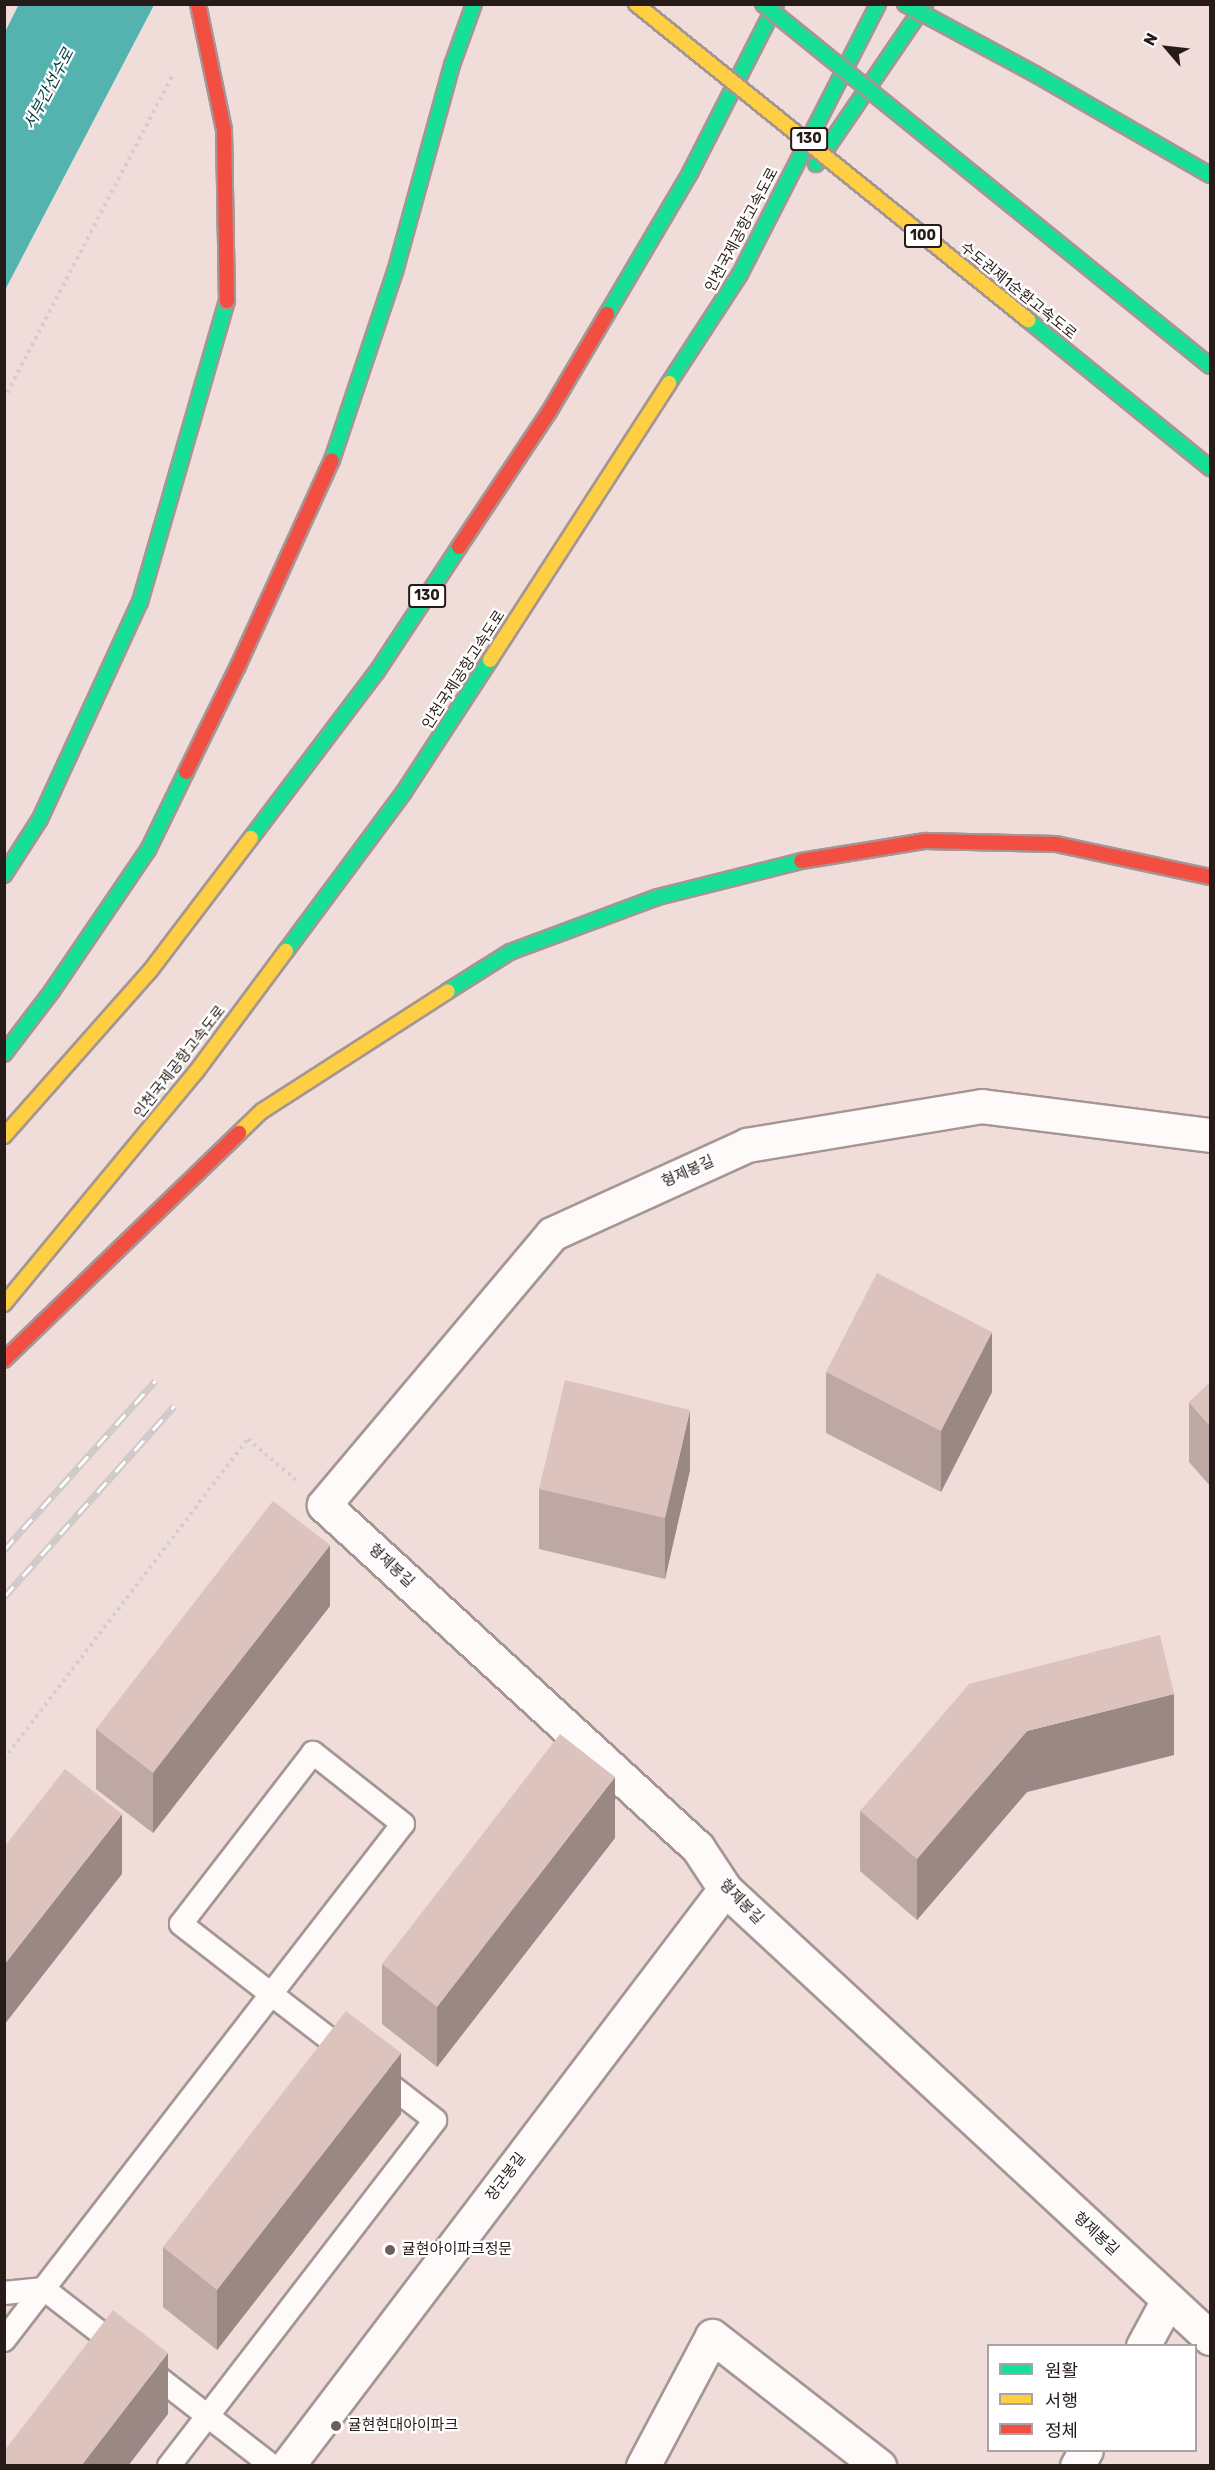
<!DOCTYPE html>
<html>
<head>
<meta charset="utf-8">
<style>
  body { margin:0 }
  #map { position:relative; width:1215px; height:2470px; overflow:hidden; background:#f0ddda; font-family:Rubik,"Noto Sans KR",sans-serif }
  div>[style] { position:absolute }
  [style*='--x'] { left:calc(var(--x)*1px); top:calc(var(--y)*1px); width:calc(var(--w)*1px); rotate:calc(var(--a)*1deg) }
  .water>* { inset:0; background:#54b2af }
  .path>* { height:4px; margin-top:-2px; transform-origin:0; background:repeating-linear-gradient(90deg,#d3cecd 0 3px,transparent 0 7.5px) }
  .roads { filter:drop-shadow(2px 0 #a59694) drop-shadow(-2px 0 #a59694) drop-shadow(0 2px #a59694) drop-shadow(0 -2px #a59694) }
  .lane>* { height:22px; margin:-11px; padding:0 11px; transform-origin:11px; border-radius:11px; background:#fdfaf9 }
  .street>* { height:33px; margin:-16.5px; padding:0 16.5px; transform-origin:16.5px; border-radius:16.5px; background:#fdfaf9 }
  .fast>* { height:14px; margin:-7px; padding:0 7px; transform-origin:7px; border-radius:7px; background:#16e098 }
  .slow>* { height:14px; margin:-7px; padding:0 7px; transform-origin:7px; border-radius:7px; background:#ffcf43 }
  .jam>* { height:14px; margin:-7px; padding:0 7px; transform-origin:7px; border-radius:7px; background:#f24e42 }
  .rail>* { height:7px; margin-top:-3.5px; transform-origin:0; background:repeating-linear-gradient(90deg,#fff 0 14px,#cfc9c9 0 28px); box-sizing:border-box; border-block:2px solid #cfc9c9 }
  .bridges { filter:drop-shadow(2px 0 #a59694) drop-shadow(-2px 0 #a59694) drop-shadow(0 2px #a59694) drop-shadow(0 -2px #a59694) }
  .fast-bridge>* { height:14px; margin:-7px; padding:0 7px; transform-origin:7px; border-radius:7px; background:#16e098 }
  .slow-bridge>* { height:14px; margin:-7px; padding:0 7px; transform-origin:7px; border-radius:7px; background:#ffcf43 }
  .jam-bridge>* { height:14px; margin:-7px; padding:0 7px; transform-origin:7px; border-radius:7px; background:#f24e42 }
  .wall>* { inset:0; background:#bda8a3 }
  .shaded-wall>* { inset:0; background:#9a8885 }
  .building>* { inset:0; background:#dcc3be }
  .dots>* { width:16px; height:16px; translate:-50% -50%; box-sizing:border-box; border:3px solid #fff; border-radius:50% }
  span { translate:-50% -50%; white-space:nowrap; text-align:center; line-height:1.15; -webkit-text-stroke:4.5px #fff; paint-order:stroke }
  .shield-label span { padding:2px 4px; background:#fff; border:2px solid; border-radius:4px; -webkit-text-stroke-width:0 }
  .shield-label { font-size:14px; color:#271b19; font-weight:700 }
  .street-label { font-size:15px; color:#271b19 }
  .poi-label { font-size:15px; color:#271b19 }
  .left { translate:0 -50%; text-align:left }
  .water-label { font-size:16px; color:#094241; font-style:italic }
  .frame { position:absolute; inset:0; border:6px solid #271b19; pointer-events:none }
  .legend { position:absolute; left:987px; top:2344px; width:210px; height:108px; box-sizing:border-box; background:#fff; border:2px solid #a9a4a3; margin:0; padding:8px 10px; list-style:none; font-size:18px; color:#271b19 }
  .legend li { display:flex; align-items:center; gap:12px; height:30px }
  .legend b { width:30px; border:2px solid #a9a4a3 }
  .north { position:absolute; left:1137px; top:18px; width:60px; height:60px; -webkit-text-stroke:4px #fff; paint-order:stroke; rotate:298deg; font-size:16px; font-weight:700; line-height:24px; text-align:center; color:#271b19 }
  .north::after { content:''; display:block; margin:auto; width:21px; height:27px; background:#271b19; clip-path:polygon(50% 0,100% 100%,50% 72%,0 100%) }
</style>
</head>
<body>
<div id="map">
  <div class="water">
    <i style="clip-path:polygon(19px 4px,154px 5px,5px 290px,5px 32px)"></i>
  </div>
  <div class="path">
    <i style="--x:4;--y:399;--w:366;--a:-62.5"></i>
    <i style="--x:4;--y:1759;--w:402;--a:-52.7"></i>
    <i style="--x:248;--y:1439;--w:63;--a:40.5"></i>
  </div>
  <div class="roads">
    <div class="lane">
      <i style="--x:4;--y:2293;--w:40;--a:-5.7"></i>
      <i style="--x:44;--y:2289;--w:289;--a:37.8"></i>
      <i style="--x:4;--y:2340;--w:437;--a:-52.3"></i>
      <i style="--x:271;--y:1994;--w:215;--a:-52.2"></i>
      <i style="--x:403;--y:1824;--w:115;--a:-141.7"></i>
      <i style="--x:313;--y:1753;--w:216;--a:127.7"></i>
      <i style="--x:181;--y:1924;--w:114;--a:37.9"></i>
      <i style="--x:271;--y:1994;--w:98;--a:37.6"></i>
      <i style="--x:169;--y:2466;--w:436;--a:-52.4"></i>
      <i style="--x:435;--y:2120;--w:72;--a:-142.3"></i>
    </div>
    <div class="street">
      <i style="--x:1210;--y:1135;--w:230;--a:-172.8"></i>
      <i style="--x:982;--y:1106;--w:238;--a:170.6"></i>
      <i style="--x:747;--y:1145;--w:214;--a:155.5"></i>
      <i style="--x:552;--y:1234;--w:354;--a:130.1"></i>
      <i style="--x:324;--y:1505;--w:507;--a:42.52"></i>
      <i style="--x:698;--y:1848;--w:49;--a:56.6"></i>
      <i style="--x:725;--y:1889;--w:661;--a:42.79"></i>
      <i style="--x:1143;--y:2346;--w:52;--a:-61.5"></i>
      <i style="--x:287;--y:2466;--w:724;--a:-52.8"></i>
      <i style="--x:643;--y:2466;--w:147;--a:-62"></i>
      <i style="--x:712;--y:2336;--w:212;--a:37.9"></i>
      <i style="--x:1077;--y:2466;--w:18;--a:-61"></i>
    </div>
    <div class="fast">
      <i style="--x:816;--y:164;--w:194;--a:-55.7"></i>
      <i style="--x:607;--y:314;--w:164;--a:-59.5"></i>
      <i style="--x:690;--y:173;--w:190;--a:-63"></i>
      <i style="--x:669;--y:383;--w:130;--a:-56.9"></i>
      <i style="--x:740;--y:274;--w:303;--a:-62.9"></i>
      <i style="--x:332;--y:460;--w:198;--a:-71.5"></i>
      <i style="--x:395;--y:272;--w:215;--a:-74.6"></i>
      <i style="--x:452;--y:65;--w:65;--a:-70.2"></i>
      <i style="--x:251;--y:838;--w:207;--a:-52.9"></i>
      <i style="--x:376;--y:673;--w:151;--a:-56.6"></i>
      <i style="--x:4;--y:875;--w:67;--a:-57.3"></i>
      <i style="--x:40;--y:819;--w:239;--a:-65.3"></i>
      <i style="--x:140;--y:602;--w:313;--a:-73.9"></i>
      <i style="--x:286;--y:951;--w:198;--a:-53.4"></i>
      <i style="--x:404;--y:792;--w:158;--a:-56.9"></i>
      <i style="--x:448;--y:991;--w:73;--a:-32.2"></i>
      <i style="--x:510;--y:952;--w:158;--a:-20.4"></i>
      <i style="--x:658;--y:897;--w:147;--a:-14.1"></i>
      <i style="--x:4;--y:1054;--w:79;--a:-52.7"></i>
      <i style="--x:52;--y:991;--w:171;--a:-55.8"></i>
      <i style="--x:148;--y:850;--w:87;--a:-64"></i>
    </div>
    <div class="slow">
      <i style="--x:490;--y:660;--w:330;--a:-57.1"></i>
      <i style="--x:239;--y:1133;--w:32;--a:-44"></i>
      <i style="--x:262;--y:1111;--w:221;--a:-32.8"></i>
      <i style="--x:4;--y:1136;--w:220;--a:-48.5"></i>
      <i style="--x:150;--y:971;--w:167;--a:-52.8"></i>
      <i style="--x:4;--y:1304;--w:301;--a:-50.4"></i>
      <i style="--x:196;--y:1072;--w:151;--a:-53.4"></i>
    </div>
    <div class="jam">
      <i style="--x:459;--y:547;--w:162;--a:-56.3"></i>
      <i style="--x:549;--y:412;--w:114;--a:-59.4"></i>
      <i style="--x:186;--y:772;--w:118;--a:-63.9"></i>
      <i style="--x:238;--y:666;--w:226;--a:-65.5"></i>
      <i style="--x:801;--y:861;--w:126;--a:-9.2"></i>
      <i style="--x:925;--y:841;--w:131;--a:1.3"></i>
      <i style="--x:1056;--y:844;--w:157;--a:12.1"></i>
      <i style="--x:4;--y:1360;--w:327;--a:-44"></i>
    </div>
  </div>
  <div class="rail">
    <i style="--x:4;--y:1550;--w:227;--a:-48.2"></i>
    <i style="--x:4;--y:1597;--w:256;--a:-48.3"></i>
  </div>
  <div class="bridges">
    <div class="fast-bridge">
      <i style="--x:763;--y:4;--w:575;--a:39"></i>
      <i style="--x:905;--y:4;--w:148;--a:28.3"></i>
      <i style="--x:1035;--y:74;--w:202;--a:30"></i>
      <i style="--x:1028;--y:320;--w:235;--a:39.1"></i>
    </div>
    <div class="slow-bridge">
      <i style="--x:636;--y:4;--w:504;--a:38.87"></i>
    </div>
    <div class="jam-bridge">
      <i style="--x:198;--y:4;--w:129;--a:78.3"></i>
      <i style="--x:224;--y:130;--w:171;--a:89"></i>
    </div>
  </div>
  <div class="wall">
    <i style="clip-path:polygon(826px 1372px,992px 1392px,941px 1492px,826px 1433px)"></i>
    <i style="clip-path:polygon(1189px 1402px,1210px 1426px,1210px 1486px,1189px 1462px)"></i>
    <i style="clip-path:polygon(690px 1470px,665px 1579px,539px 1549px,539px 1489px)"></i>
    <i style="clip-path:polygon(330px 1606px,153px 1833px,96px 1789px,96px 1729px)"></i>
    <i style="clip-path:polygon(1174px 1755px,1027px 1792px,917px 1920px,860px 1871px,860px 1811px)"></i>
    <i style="clip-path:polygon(615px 1838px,437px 2067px,382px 2024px,382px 1964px)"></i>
    <i style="clip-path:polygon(401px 2114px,217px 2350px,163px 2307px,163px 2247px)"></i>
  </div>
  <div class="shaded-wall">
    <i style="clip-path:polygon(992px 1332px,992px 1392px,941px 1492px,941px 1431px)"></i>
    <i style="clip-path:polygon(690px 1410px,690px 1470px,665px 1579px,665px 1518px)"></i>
    <i style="clip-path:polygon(330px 1545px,330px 1606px,153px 1833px,153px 1773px)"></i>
    <i style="clip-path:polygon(1174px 1694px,1174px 1755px,1027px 1792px,917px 1920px,917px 1859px,1027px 1731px)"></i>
    <i style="clip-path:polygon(615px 1777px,615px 1838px,437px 2067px,437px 2007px)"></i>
    <i style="clip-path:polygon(122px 1814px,122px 1874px,4px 2025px,4px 1965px)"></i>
    <i style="clip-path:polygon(401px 2053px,401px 2114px,217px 2350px,217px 2290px)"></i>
    <i style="clip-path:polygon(168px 2353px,168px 2414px,128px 2466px,81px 2466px)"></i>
  </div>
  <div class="building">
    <i style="clip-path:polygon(877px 1273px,992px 1332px,941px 1431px,826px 1372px)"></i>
    <i style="clip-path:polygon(565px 1380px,690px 1410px,665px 1518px,539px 1489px)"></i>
    <i style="clip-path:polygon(1210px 1382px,1210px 1426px,1189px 1402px)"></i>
    <i style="clip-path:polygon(273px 1501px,330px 1545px,153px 1773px,96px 1729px)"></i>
    <i style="clip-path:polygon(1160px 1635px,1174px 1694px,1027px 1731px,917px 1859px,860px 1811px,969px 1684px)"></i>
    <i style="clip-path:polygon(560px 1734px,615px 1777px,437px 2007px,382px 1964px)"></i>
    <i style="clip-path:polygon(65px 1769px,122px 1814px,4px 1965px,4px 1847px)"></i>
    <i style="clip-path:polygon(346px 2011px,401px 2053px,217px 2290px,163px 2247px)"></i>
    <i style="clip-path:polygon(113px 2310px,168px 2353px,81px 2466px,4px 2466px,4px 2451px)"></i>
  </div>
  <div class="dots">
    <i style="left:390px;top:2250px;background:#6d5f5d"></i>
    <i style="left:336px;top:2426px;background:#6d5f5d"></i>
  </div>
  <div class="shield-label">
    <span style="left:809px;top:139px">130</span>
    <span style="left:923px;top:236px">100</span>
    <span style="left:427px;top:596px">130</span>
  </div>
  <div class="street-label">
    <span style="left:742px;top:230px;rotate:-62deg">인천국제공항고속도로</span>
    <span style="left:1018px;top:291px;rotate:39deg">수도권제1순환고속도로</span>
    <span style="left:464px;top:670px;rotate:-57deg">인천국제공항고속도로</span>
    <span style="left:180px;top:1062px;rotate:-52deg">인천국제공항고속도로</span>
    <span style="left:688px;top:1172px;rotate:-24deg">형제봉길</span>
    <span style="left:391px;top:1566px;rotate:43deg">형제봉길</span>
    <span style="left:741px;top:1902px;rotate:46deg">형제봉길</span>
    <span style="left:506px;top:2177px;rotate:-53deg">장군봉길</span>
    <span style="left:1096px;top:2234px;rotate:43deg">형제봉길</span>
  </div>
  <div class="poi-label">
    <span class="left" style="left:402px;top:2250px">귤현아이파크정문</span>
    <span class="left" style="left:348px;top:2426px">귤현현대아이파크</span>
  </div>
  <div class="water-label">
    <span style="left:49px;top:89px;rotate:-62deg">서부간선수로</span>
  </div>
  <div class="frame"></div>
  <ul class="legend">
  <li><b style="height:8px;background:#16e098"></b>원활</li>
  <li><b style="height:8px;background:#ffcf43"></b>서행</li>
  <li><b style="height:8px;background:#f24e42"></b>정체</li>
  </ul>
  <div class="north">N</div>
</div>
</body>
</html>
